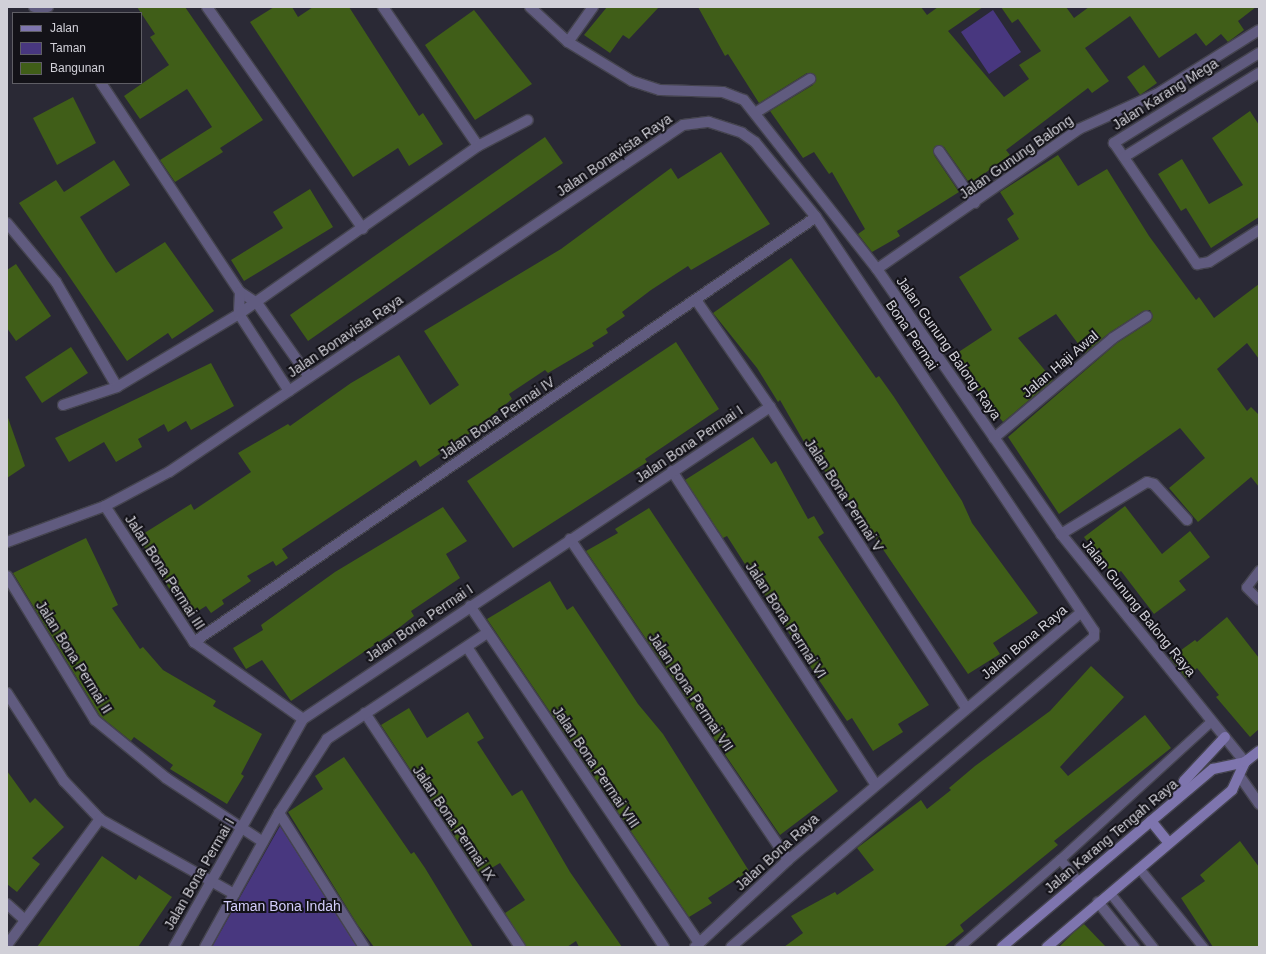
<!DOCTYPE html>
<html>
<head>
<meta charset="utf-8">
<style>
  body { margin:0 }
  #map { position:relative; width:1266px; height:954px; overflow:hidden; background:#2a2935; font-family:Arial,sans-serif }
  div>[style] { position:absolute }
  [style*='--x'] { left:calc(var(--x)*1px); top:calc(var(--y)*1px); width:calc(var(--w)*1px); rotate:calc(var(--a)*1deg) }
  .green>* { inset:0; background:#48377f }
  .building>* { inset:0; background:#405e18 }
  .roads { filter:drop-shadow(1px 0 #45444f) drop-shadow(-1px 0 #45444f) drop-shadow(0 1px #45444f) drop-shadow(0 -1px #45444f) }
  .service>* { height:9px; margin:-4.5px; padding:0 4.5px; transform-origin:4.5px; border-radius:4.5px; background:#605b7f }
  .minor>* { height:10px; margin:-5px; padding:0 5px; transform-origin:5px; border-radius:5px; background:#605b7f }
  .tertiary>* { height:10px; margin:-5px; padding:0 5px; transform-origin:5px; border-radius:5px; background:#605b7f }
  .secondary>* { height:10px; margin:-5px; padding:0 5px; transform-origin:5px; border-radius:5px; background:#7e75ae }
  span { translate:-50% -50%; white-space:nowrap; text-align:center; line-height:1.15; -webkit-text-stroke:4px #131218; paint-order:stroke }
  .street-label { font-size:14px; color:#d1d0d8 }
  .park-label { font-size:14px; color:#d3cdfb }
  .frame { position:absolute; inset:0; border:8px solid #d1d0d8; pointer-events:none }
  .legend { position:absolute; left:12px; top:12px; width:130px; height:72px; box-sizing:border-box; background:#131218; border:1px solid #5f5e65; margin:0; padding:5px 7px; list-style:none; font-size:12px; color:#d1d0d8 }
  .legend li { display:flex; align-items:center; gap:8px; height:20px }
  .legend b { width:20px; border:1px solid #5f5e65 }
</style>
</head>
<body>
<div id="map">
  <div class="green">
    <i style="clip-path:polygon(993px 10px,1021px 52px,989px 74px,961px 32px)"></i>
    <i style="clip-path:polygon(280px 826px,357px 947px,212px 947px)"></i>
  </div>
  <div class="building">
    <i style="clip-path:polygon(137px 7px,185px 7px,263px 120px,220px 148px,223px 152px,175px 182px,160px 160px,212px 127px,187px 89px,140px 119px,124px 96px,169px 65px,150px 37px,155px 34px)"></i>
    <i style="clip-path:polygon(274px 7px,292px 7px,298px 17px,313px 7px,349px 7px,419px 116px,423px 113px,443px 144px,409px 166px,398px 148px,353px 177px,250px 22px)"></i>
    <i style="clip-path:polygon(607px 7px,659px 7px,629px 39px,623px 35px,610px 53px,584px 35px)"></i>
    <i style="clip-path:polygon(698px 7px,921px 7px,927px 15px,938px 7px,983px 7px,948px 31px,1004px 97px,1029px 79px,1019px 65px,1041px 51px,1018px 19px,1012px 23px,1001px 7px,1066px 7px,1074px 18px,1089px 7px,1256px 7px,1238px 21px,1244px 30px,1228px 42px,1221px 34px,1206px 46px,1196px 33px,1159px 58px,1130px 16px,1085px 48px,1109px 81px,1092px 93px,1088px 88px,1006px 150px,1010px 155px,970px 184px,944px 147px,935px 146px,934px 155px,959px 192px,897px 231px,900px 236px,872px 252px,858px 234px,865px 229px,832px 172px,829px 174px,814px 152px,803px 158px,770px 111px,813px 85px,815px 75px,807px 73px,759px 103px,728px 54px,725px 56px)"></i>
    <i style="clip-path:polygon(474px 10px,532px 84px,475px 120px,425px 45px)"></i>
    <i style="clip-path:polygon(1144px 65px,1157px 83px,1140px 95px,1127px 77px)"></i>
    <i style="clip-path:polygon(73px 97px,96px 143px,57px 165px,33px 118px)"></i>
    <i style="clip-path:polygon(1250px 111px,1259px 125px,1259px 217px,1211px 248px,1186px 208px,1181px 211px,1158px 174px,1182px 159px,1209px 204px,1243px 185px,1212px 138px)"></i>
    <i style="clip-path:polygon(545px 137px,563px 163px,308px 341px,290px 315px)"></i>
    <i style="clip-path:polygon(721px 152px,770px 224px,691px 270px,688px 266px,651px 290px,622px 312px,625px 316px,606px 329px,608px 333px,592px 343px,594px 346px,548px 373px,545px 370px,509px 394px,512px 399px,464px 438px,420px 467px,416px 460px,282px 549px,288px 558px,276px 566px,273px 561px,247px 576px,251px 581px,222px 600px,224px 604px,211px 613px,206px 606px,187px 618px,138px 537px,191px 504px,194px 510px,251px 472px,238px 453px,288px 424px,290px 426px,351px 383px,399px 355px,430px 405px,459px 385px,424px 331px,561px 249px,671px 168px,678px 179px)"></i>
    <i style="clip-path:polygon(1058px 155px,1078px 186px,1107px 169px,1149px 236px,1196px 300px,1199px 297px,1214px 318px,1259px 284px,1259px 359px,1247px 343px,1217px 369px,1247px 411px,1251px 407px,1259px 415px,1259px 487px,1251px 477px,1198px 522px,1169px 488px,1205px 458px,1180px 428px,1059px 514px,1008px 437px,1117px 343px,1151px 321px,1153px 316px,1150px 310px,1143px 311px,1109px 333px,1085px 353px,1056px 314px,1018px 338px,1053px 380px,1003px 422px,951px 357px,992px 330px,959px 277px,1019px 239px,1007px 219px,1014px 214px,1000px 192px)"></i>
    <i style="clip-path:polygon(114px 160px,130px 185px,80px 217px,107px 260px,116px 273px,165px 242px,214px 311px,172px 339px,168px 333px,127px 361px,19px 203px,56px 180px,64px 192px)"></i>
    <i style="clip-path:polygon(310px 189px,333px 227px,244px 281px,231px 260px,283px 228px,273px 212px)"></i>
    <i style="clip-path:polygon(791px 258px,876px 378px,879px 376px,894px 397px,962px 501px,972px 523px,1038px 613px,993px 643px,1000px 654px,968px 674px,852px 504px,812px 456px,780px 400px,778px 402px,757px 368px,713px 313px)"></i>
    <i style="clip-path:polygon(16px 264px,51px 316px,16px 341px,7px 328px,7px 270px)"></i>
    <i style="clip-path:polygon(676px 342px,719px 409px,645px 459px,647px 462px,636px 469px,513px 548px,467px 481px)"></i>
    <i style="clip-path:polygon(71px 347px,88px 373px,42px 403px,25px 377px)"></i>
    <i style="clip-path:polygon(211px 363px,234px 406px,191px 430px,186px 421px,168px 432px,164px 424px,138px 439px,142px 447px,116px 462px,104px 442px,69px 462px,55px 438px)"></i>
    <i style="clip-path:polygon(7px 415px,25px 466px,7px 478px)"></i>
    <i style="clip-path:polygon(753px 437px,771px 464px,776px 461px,808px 519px,814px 516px,824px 533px,818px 537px,929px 705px,898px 724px,903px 732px,873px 751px,852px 718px,847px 721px,819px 680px,727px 536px,723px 538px,685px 480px)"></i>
    <i style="clip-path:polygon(1125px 506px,1162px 554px,1190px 531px,1210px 557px,1179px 581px,1186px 590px,1154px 614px,1121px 571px,1114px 576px,1084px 537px)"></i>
    <i style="clip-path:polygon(443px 507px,467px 541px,446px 554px,460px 578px,411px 611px,414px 616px,395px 631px,291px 701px,262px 660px,246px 669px,233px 648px,263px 630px,261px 625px,335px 572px)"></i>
    <i style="clip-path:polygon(649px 508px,838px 791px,780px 835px,586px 551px,618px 533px,615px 529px)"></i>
    <i style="clip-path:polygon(86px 538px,118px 605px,112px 608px,140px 649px,143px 647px,163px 670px,216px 701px,213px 706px,262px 734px,241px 774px,244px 776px,227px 804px,170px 769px,173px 765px,134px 737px,131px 741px,100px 716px,13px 573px)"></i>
    <i style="clip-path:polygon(550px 581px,567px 610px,573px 606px,638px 704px,663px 734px,749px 871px,708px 898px,712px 903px,689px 917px,487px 619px)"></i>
    <i style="clip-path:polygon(1227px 617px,1259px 658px,1259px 729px,1250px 737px,1216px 697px,1219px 695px,1197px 668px,1186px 678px,1170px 658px,1195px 640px,1197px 642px)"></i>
    <i style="clip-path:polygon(1091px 666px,1124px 697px,1060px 767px,1068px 776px,1145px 715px,1171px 748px,1054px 841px,1058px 845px,960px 925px,964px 931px,944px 947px,784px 947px,803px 933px,791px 916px,835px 892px,837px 895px,874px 870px,857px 848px,921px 800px,927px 809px,951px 790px,949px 788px,975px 766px,1050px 711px)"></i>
    <i style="clip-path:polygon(409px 708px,427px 738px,468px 712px,484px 738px,477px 742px,512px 796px,522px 790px,570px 872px,622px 947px,579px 947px,576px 941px,567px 947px,526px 947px,505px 913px,525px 900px,500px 863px,480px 875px,381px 725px)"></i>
    <i style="clip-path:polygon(344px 757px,411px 854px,414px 852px,425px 868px,473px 947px,374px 947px,357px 924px,288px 812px,323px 789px,315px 776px)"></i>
    <i style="clip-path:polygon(7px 771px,30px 803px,35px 798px,64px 827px,32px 858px,40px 864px,17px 892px,7px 884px)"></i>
    <i style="clip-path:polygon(1240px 841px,1259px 867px,1259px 947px,1213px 947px,1181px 898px,1205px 881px,1200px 875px)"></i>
    <i style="clip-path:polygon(102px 856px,136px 880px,139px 875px,172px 897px,138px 947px,37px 947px)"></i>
    <i style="clip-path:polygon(1084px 924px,1106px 947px,1059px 947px,1074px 932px)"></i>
  </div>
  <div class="roads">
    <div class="service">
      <i style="--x:1259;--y:570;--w:21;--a:127"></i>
      <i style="--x:1246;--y:587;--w:18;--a:45"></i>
      <i style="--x:1060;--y:859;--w:205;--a:-42.4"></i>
      <i style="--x:1139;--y:868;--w:102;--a:51"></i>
      <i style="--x:1110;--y:893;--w:69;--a:51.5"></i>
      <i style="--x:959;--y:947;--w:134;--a:-41.1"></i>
      <i style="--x:1060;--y:859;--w:28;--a:51"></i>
    </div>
    <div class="minor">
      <i style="--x:34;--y:7;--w:14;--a:0"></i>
      <i style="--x:207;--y:7;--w:271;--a:54.9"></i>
      <i style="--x:383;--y:7;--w:168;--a:55.6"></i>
      <i style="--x:568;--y:42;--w:43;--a:-54.5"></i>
      <i style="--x:1259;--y:53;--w:171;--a:148.2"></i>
      <i style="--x:1114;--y:143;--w:147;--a:55.6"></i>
      <i style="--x:1197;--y:264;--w:12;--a:-9"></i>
      <i style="--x:1209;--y:262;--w:59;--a:-32.6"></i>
      <i style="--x:101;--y:83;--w:251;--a:56.4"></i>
      <i style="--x:240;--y:292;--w:20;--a:33"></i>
      <i style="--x:257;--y:303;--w:90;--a:54.9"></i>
      <i style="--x:755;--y:113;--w:65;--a:-31.7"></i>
      <i style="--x:939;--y:151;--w:63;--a:55.3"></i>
      <i style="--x:1124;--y:157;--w:159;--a:-31.9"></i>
      <i style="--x:7;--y:223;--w:77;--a:50.3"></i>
      <i style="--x:56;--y:282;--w:121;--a:59.8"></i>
      <i style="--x:877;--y:269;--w:246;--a:-34.7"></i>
      <i style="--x:1079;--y:129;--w:85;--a:-24.2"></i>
      <i style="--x:1157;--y:94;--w:120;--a:-32.1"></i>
      <i style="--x:240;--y:292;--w:22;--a:93"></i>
      <i style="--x:239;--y:314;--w:92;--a:57"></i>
      <i style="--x:696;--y:300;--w:130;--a:55.3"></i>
      <i style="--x:770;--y:407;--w:359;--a:56.9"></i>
      <i style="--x:63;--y:405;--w:57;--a:-18.4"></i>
      <i style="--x:117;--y:387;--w:142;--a:-30.9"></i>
      <i style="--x:239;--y:314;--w:292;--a:-35.1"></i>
      <i style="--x:478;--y:146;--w:56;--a:-27.5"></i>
      <i style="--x:994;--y:438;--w:155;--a:-40"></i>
      <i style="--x:1113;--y:338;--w:40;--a:-32.9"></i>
      <i style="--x:672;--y:471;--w:374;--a:57"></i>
      <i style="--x:105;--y:506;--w:163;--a:56.8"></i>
      <i style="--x:194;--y:642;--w:133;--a:35.2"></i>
      <i style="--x:1061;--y:534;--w:100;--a:-31.2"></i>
      <i style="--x:1147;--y:482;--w:7;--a:16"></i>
      <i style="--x:1154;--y:484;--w:49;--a:47.5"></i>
      <i style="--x:570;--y:539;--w:388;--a:55.8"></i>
      <i style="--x:7;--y:542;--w:104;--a:-20.2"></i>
      <i style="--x:105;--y:506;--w:72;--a:-28"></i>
      <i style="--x:169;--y:472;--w:620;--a:-34.02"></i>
      <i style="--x:683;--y:125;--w:26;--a:-7"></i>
      <i style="--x:709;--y:122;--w:35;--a:18"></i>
      <i style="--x:742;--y:133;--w:16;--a:35"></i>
      <i style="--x:755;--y:142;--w:97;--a:50.9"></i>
      <i style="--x:816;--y:217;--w:499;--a:56.1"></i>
      <i style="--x:1094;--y:631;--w:6;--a:90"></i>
      <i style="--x:1094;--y:637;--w:477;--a:139.5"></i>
      <i style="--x:7;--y:576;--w:169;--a:58.6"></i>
      <i style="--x:95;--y:720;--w:92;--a:39.2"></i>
      <i style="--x:166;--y:778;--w:116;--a:33.4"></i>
      <i style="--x:470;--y:606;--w:407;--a:55.8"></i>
      <i style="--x:194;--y:642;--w:753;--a:-34.34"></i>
      <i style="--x:467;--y:647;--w:359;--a:56.7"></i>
      <i style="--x:7;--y:693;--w:105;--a:57.1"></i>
      <i style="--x:64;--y:781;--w:52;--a:46.5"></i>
      <i style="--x:100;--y:819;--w:154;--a:29.2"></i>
      <i style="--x:365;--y:713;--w:281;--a:56.5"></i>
      <i style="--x:1241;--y:778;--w:32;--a:55"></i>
      <i style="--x:279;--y:813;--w:159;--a:57.6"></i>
      <i style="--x:1098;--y:902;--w:58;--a:51.3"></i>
      <i style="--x:7;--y:904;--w:24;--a:42"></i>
      <i style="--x:7;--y:945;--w:157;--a:-53.6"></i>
      <i style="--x:174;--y:947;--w:262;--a:-60.5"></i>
      <i style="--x:303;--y:719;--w:562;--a:-33.75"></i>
      <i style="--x:205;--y:947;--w:153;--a:-61.1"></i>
      <i style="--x:279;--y:813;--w:88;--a:-57"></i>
      <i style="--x:327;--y:739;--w:192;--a:-33.5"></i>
      <i style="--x:695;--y:947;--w:127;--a:-43.1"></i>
      <i style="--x:788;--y:860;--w:382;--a:-40.2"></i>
    </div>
    <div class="tertiary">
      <i style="--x:530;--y:7;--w:52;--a:42.6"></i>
      <i style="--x:568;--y:42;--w:75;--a:31.4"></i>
      <i style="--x:632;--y:81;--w:29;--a:18"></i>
      <i style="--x:660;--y:90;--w:63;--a:1.8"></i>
      <i style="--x:723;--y:92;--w:22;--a:21"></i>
      <i style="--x:744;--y:100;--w:215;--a:51.8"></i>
      <i style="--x:877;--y:269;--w:323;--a:55.2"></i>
      <i style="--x:1061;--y:534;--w:293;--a:51.1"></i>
    </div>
    <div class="secondary">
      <i style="--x:1177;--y:797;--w:17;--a:-66"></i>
      <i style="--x:1184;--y:781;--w:60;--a:-47"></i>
      <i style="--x:1151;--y:821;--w:28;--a:51"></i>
      <i style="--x:1002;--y:947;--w:276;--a:-40.2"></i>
      <i style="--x:1213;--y:769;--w:33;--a:-12"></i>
      <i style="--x:1047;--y:947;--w:243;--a:-40.3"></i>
      <i style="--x:1232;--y:790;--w:31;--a:-65"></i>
      <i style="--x:1245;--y:762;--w:18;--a:-38"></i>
    </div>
  </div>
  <div class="street-label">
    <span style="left:1165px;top:94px;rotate:-32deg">Jalan Karang Mega</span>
    <span style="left:614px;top:155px;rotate:-34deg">Jalan Bonavista Raya</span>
    <span style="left:1016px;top:157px;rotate:-35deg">Jalan Gunung Balong</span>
    <span style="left:912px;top:335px;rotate:56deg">Bona Permai</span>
    <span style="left:345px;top:336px;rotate:-34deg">Jalan Bonavista Raya</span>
    <span style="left:949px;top:348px;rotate:55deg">Jalan Gunung Balong Raya</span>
    <span style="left:1060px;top:364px;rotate:-40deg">Jalan Haji Awal</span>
    <span style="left:497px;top:418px;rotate:-34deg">Jalan Bona Permai IV</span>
    <span style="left:689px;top:444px;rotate:-34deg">Jalan Bona Permai I</span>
    <span style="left:844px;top:495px;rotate:57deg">Jalan Bona Permai V</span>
    <span style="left:165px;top:572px;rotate:57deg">Jalan Bona Permai III</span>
    <span style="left:1139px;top:608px;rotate:51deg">Jalan Gunung Balong Raya</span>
    <span style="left:786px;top:620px;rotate:57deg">Jalan Bona Permai VI</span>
    <span style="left:419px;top:623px;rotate:-34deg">Jalan Bona Permai I</span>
    <span style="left:1024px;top:642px;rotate:-40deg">Jalan Bona Raya</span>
    <span style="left:74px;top:657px;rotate:58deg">Jalan Bona Permai II</span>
    <span style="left:691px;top:692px;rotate:56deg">Jalan Bona Permai VII</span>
    <span style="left:596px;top:767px;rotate:56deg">Jalan Bona Permai VIII</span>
    <span style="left:454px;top:823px;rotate:56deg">Jalan Bona Permai IX</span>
    <span style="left:1111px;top:836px;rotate:-40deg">Jalan Karang Tengah Raya</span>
    <span style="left:777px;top:852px;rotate:-42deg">Jalan Bona Raya</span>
    <span style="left:199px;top:874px;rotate:-60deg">Jalan Bona Permai I</span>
  </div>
  <div class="park-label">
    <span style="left:282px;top:906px">Taman Bona Indah</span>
  </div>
  <div class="frame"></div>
  <ul class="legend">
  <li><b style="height:5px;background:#7e75ae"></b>Jalan</li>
  <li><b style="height:11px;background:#48377f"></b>Taman</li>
  <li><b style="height:11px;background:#405e18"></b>Bangunan</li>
  </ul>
</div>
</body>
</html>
